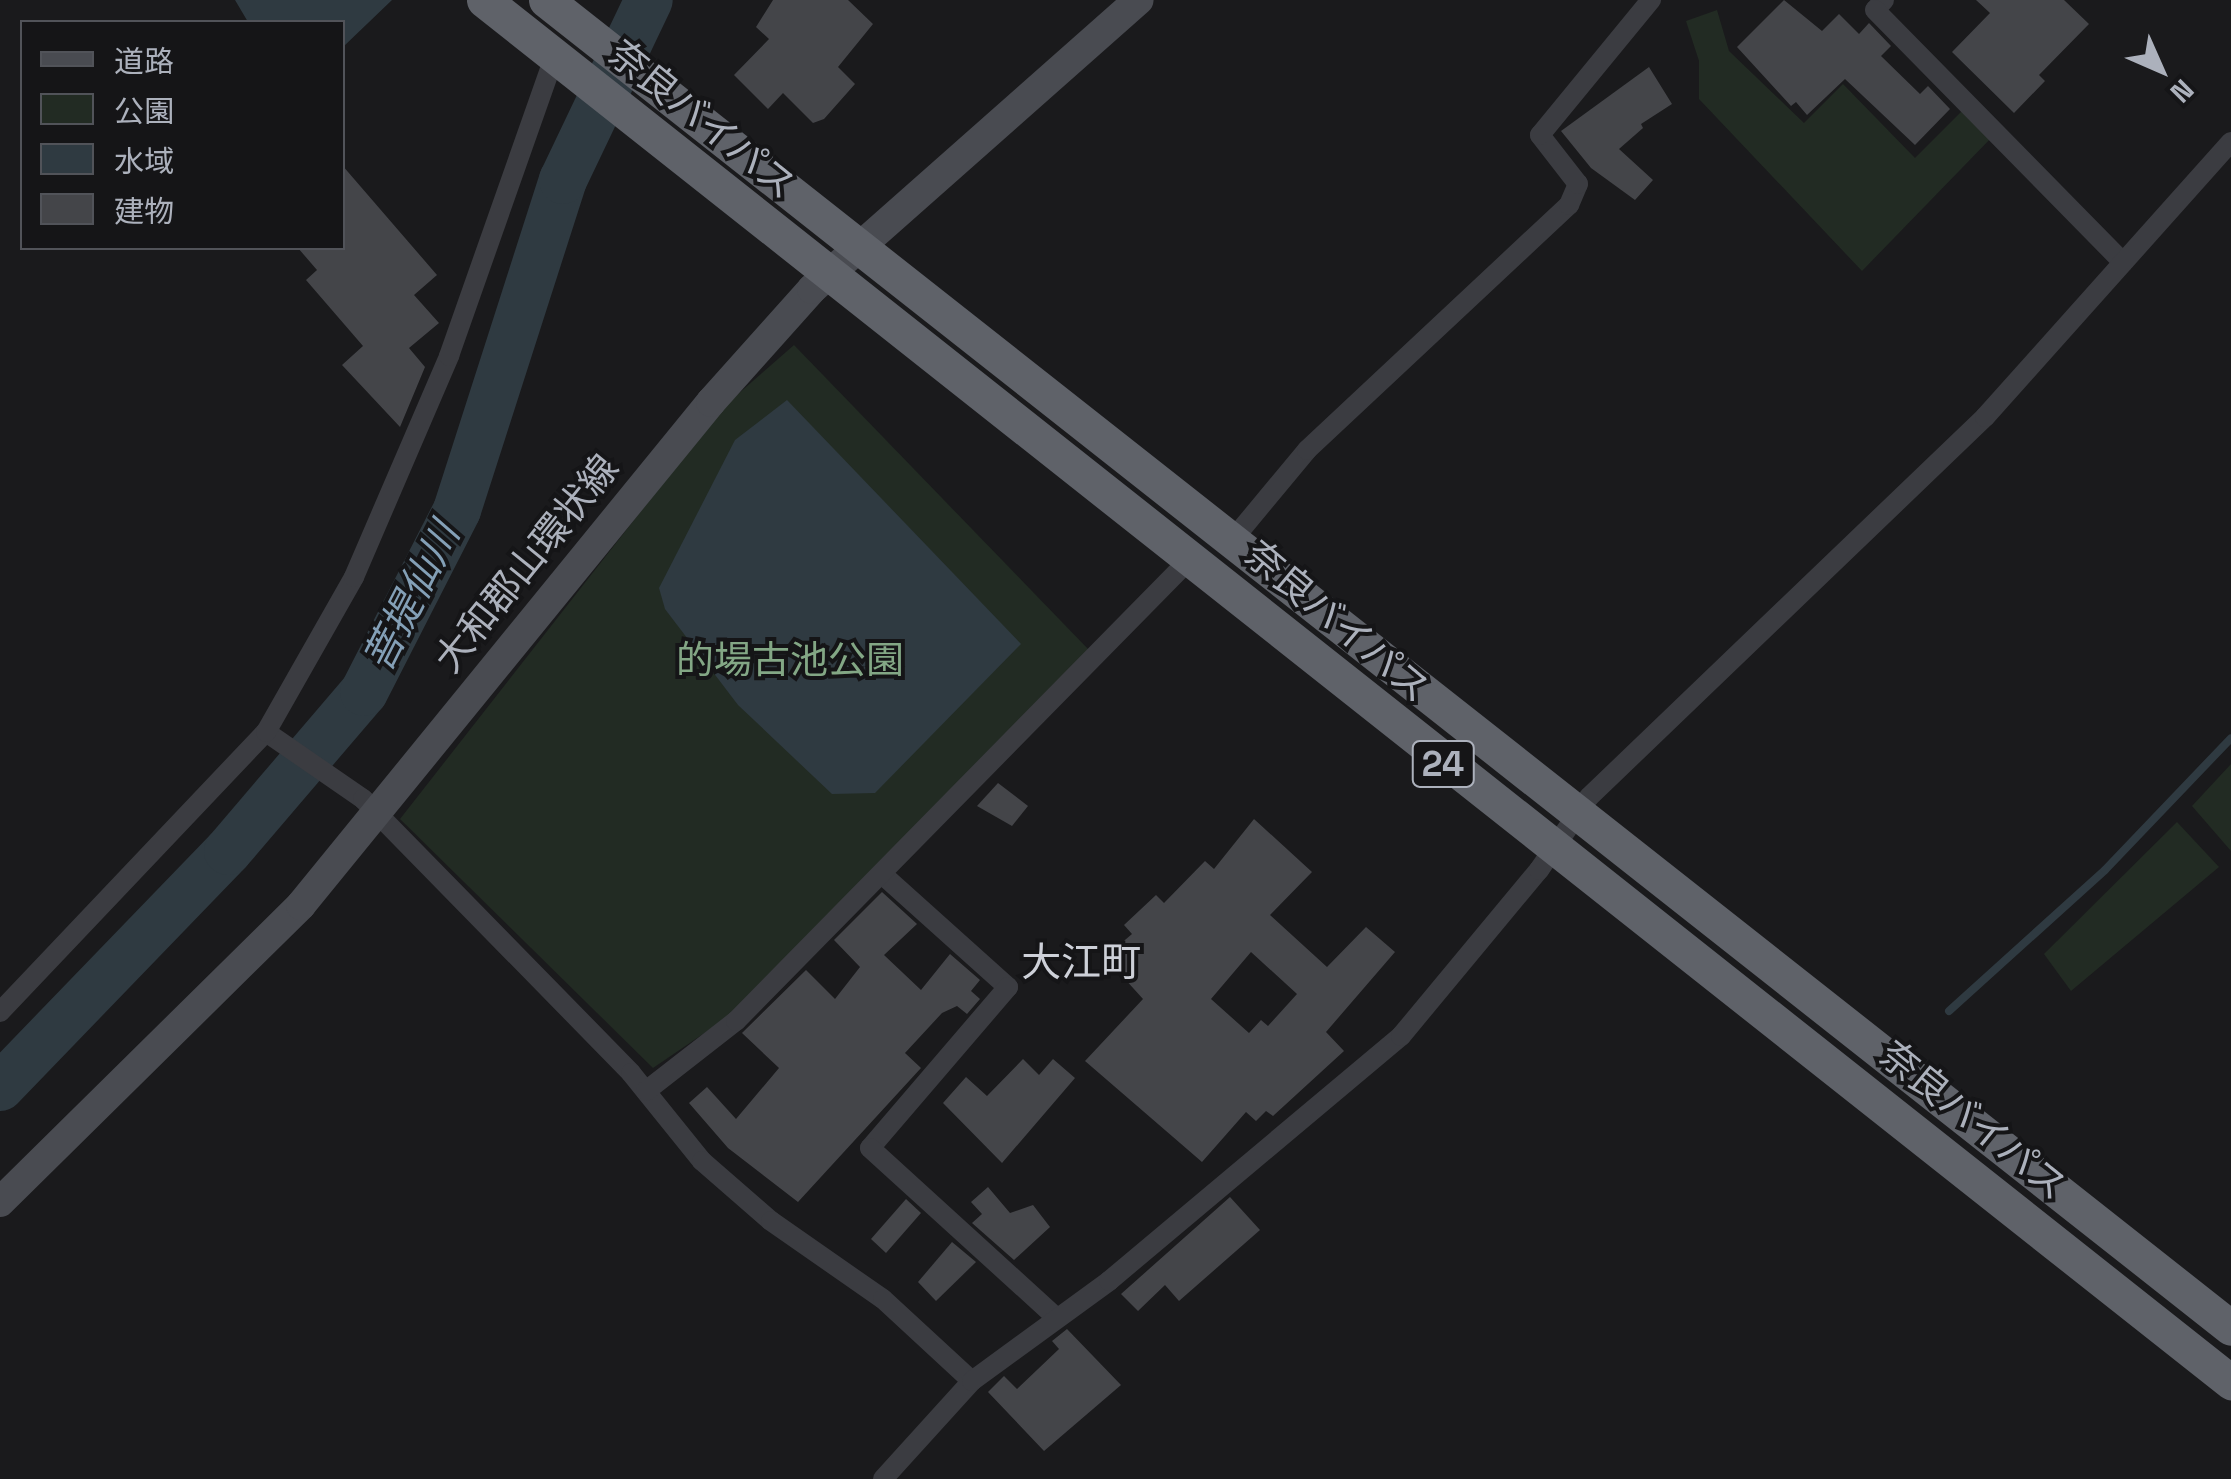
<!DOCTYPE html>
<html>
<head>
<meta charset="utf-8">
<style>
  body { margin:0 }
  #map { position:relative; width:2231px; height:1479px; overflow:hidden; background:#1a1a1c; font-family:"Space Grotesk","Noto Sans JP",sans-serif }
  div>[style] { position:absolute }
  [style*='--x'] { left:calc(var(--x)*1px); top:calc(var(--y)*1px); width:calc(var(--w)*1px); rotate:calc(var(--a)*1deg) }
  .green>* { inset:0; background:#222b23 }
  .water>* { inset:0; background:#2f3a41 }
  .stream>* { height:8px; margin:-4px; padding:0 4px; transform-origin:4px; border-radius:4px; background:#2f3a41 }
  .river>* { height:48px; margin:-24px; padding:0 24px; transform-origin:24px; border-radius:24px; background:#2f3a41 }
  .building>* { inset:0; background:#444549 }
  .minor>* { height:20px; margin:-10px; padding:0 10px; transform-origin:10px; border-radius:10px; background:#3b3c41 }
  .secondary>* { height:30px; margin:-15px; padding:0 15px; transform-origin:15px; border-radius:15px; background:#494b51 }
  .trunk>* { height:35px; margin:-17.5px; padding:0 17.5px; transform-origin:17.5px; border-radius:17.5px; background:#5f6269 }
  span { translate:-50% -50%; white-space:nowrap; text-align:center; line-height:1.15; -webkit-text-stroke:8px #151517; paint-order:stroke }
  .shield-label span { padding:2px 8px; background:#151517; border:2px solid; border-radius:8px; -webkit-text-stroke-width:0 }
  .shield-label { font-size:35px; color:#acb1bc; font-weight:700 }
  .street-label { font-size:38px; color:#acb1bc }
  .park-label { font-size:38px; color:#83a785 }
  .water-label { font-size:40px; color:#84a0b7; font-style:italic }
  .neighbourhood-label { font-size:40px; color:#cdd0d8 }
  .legend { position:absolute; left:20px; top:20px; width:325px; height:230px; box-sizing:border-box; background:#151517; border:2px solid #515359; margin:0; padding:12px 18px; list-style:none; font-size:30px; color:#acb1bc }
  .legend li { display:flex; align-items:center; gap:20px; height:50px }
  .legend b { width:50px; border:2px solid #515359 }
  .north { position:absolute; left:2111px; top:20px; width:100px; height:100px; -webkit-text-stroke:8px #151517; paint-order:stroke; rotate:135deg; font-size:28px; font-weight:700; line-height:40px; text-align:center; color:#acb1bc }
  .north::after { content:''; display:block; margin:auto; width:35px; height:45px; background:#acb1bc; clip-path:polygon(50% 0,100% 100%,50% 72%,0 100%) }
</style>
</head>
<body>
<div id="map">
  <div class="green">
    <i style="clip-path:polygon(1717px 10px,1729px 51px,1804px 123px,1843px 84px,1915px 158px,1968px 105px,1995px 134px,1862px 271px,1699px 99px,1699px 61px,1686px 21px)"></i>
    <i style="clip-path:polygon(794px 345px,1089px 650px,728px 1017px,653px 1068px,400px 819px,721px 409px)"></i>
    <i style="clip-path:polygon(2231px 764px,2231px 851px,2192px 806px)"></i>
    <i style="clip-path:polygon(2177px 822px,2219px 867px,2071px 991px,2044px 954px)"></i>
  </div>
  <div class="water">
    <i style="clip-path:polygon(235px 0,392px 0,343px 47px,342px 22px,248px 22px)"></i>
    <i style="clip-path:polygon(787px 400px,1021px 644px,875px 793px,832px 794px,738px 705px,665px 609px,659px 588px,735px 440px)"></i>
  </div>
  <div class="stream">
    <i style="--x:1949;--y:1011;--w:210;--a:-42.1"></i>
    <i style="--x:2105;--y:870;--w:182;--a:-46.3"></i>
  </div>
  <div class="river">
    <i style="--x:0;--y:1087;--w:328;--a:-46"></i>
    <i style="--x:228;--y:851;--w:209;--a:-49.5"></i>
    <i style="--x:364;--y:692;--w:204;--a:-62.9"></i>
    <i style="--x:457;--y:510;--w:347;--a:-72.2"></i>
    <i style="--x:563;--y:180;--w:199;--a:-64.5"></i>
  </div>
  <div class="building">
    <i style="clip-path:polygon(773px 0,848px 0,873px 24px,838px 67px,855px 84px,824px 119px,813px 123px,783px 93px,768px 109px,734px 75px,769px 39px,756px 27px)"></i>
    <i style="clip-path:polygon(1784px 0,1822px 31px,1839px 14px,1859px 34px,1869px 23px,1891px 46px,1881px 56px,1920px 94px,1928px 86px,1950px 109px,1915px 145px,1845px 79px,1807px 115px,1796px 102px,1791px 106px,1737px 47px)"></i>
    <i style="clip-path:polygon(1976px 0,2064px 0,2089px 24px,2039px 75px,2045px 81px,2014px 113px,1952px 52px,1990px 13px)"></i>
    <i style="clip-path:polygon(1649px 67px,1672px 104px,1641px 124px,1643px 128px,1619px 149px,1653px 180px,1635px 200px,1591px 168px,1561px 131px)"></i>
    <i style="clip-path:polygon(342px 165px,437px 275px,414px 295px,439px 323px,409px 348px,425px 367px,400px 427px,342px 365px,363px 346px,306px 280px,317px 270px,298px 248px,342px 248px)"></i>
    <i style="clip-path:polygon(998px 783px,1028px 806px,1012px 826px,977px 806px)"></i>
    <i style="clip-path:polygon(evenodd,1254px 819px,1312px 872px,1270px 915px,1327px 967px,1366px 927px,1395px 952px,1326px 1032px,1344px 1051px,1273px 1116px,1266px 1111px,1256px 1121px,1246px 1112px,1202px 1162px,1085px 1061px,1143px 999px,1105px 957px,1132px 934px,1124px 925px,1156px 895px,1164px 903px,1205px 861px,1214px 869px,1254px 819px,1251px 952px,1297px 994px,1268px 1026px,1261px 1020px,1249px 1033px,1211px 999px,1251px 952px)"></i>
    <i style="clip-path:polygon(882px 892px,917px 924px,884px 955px,921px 990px,950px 954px,980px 980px,971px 991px,980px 999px,967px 1014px,957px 1006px,942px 1013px,905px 1053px,921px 1068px,798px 1202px,728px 1148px,689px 1103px,707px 1087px,736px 1119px,779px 1068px,742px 1033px,806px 970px,835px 999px,860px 967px,834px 940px)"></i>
    <i style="clip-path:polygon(1023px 1059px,1039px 1075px,1053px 1059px,1075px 1078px,1002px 1163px,943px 1103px,966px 1077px,987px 1096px)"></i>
    <i style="clip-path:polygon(988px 1187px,1010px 1213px,1033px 1205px,1050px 1227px,1014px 1260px,972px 1223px,982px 1214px,971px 1202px)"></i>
    <i style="clip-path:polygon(1230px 1197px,1260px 1230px,1179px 1301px,1165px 1285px,1138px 1311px,1121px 1294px)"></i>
    <i style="clip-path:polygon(906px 1199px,921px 1213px,886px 1253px,871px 1239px)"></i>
    <i style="clip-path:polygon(952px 1242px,976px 1262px,936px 1301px,918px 1282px)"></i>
    <i style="clip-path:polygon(1067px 1329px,1121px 1385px,1044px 1451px,988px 1392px,1004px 1376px,1017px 1389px,1059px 1349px,1052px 1341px)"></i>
  </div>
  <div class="minor">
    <i style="--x:1884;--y:0;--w:13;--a:132"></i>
    <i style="--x:1875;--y:10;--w:354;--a:45.5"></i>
    <i style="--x:1234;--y:538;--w:114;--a:-50.3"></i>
    <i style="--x:1307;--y:450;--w:359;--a:-43.1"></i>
    <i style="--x:1569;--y:205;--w:23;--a:-67"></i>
    <i style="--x:1578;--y:184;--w:62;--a:-127.8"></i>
    <i style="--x:1540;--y:135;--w:175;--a:-50.6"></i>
    <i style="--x:266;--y:732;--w:118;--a:34.6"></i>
    <i style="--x:363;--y:799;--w:383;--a:45.6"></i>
    <i style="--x:631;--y:1073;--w:113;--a:51.1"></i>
    <i style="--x:702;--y:1161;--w:91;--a:41"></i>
    <i style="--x:771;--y:1221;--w:136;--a:34.9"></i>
    <i style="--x:883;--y:1299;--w:121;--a:42.7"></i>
    <i style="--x:883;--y:875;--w:168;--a:41.9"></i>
    <i style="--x:1008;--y:987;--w:212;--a:130.6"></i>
    <i style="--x:870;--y:1148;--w:253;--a:42.3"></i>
    <i style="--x:0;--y:1012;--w:386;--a:-46.5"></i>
    <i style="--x:266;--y:732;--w:178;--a:-60.4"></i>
    <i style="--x:354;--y:577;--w:241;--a:-66.7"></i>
    <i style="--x:449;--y:356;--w:324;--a:-70.6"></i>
    <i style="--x:646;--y:1091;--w:114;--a:-37.9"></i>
    <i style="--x:736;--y:1021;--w:651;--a:-45.5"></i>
    <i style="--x:883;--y:1479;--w:132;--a:-47.8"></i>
    <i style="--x:972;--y:1381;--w:170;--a:-36.1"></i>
    <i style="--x:1109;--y:1281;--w:381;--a:-40"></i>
    <i style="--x:1401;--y:1036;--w:216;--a:-50.3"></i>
    <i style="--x:1539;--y:870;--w:88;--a:-55.6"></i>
    <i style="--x:1589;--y:797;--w:549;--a:-43.82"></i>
    <i style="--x:1985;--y:417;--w:369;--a:-48.2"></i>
  </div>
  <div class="secondary">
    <i style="--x:0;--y:1202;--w:423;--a:-44.6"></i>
    <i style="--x:301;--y:905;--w:649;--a:-50.82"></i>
    <i style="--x:711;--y:402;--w:152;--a:-48.2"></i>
    <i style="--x:812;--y:289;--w:436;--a:-41.5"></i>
  </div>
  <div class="trunk">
    <i style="--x:484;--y:0;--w:2228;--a:38.35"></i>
    <i style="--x:546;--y:0;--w:2145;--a:38.24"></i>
  </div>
  <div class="shield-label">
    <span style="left:1443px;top:764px">24</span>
  </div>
  <div class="street-label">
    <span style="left:702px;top:120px;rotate:39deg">奈良バイパス</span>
    <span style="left:527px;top:564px;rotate:-51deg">大和郡山環状線</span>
    <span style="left:1337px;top:622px;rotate:40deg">奈良バイパス</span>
    <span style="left:1973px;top:1121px;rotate:39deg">奈良バイパス</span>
  </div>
  <div class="park-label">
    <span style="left:790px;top:661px">的場古池公園</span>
  </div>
  <div class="water-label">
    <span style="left:412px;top:597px;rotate:-63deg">菩提仙川</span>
  </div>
  <div class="neighbourhood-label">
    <span style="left:1081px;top:963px">大江町</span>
  </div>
  <ul class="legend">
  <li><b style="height:12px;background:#494b51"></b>道路</li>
  <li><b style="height:28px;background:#222b23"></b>公園</li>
  <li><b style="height:28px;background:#2f3a41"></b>水域</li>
  <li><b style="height:28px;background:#444549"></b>建物</li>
  </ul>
  <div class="north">N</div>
</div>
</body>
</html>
